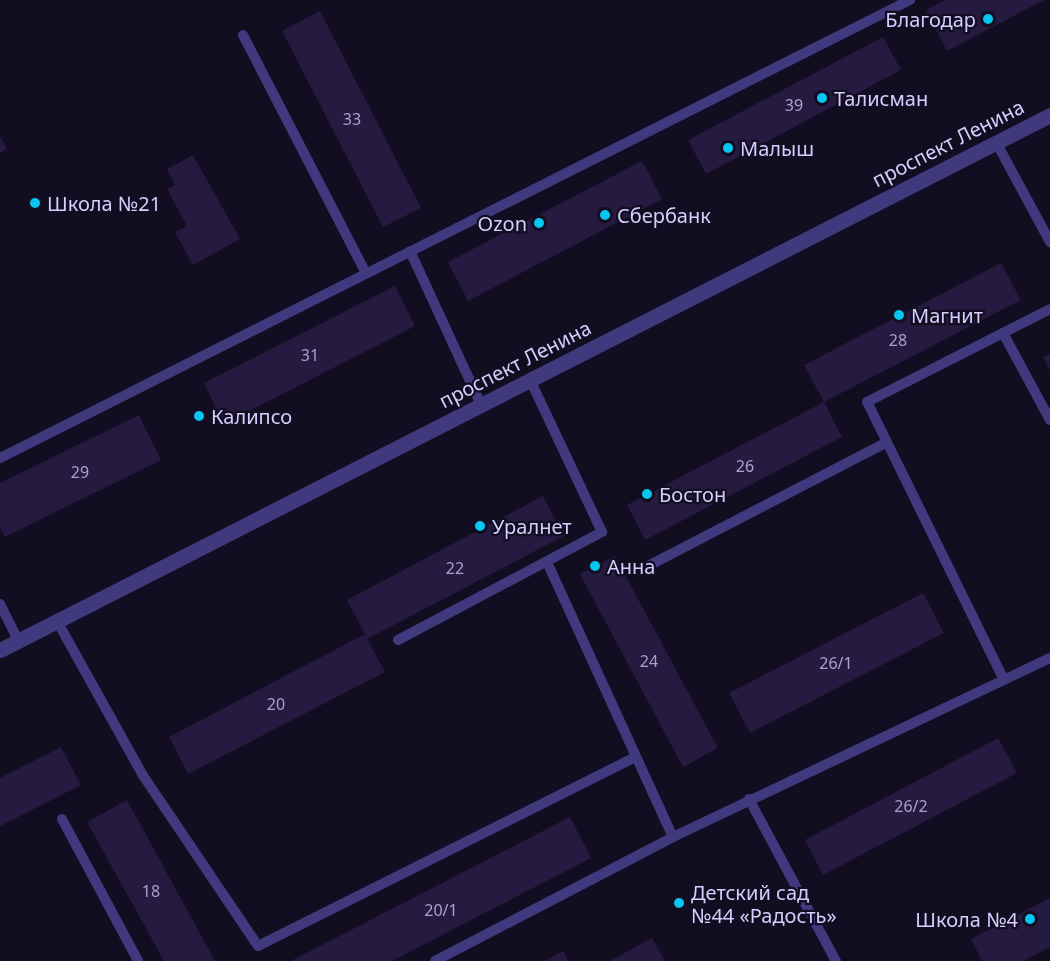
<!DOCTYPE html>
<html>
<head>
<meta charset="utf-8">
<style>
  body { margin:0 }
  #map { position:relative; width:1050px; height:961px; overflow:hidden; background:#120d20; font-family:"Noto Sans",sans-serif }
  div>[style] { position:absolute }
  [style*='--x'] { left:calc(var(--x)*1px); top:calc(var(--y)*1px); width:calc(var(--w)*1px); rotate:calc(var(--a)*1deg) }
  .building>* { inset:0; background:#251a40 }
  .service>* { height:10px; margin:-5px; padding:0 5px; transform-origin:5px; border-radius:5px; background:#41397e }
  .tertiary>* { height:15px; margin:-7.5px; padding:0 7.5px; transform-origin:7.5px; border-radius:7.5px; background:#41397e }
  .dots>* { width:16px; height:16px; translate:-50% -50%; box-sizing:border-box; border:3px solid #120d20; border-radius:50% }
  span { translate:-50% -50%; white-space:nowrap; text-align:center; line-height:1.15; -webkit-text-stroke:4.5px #120d20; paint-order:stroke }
  .number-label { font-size:16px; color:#aaa0ce }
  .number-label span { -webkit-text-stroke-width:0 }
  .poi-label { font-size:20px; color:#d6cdfe }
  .right { translate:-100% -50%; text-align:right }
  .left { translate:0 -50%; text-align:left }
  .street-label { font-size:20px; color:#d6cdfe }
</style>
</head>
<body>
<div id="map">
  <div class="building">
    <i style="clip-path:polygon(946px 0,1044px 0,947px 51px,926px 10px)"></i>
    <i style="clip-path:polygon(320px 11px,421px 208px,383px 227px,282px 31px)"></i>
    <i style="clip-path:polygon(883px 37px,901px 70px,706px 174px,688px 140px)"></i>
    <i style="clip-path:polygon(0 136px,7px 149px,0 153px)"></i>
    <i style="clip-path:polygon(193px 155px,240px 239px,193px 265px,175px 232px,187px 226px,167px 189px,175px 185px,167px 169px)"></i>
    <i style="clip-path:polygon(642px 161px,662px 199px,468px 301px,448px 262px)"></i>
    <i style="clip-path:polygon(1001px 263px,1021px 300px,824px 402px,842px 437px,645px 540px,627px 505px,824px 402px,804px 365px)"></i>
    <i style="clip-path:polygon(395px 286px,415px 326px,224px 424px,204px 383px)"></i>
    <i style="clip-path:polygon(1050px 353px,1050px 371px,1043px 357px)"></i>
    <i style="clip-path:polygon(139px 415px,161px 460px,5px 537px,0 528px,0 483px)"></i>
    <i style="clip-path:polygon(543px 496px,564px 536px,367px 639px,385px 672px,188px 774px,169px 737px,365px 634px,347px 600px)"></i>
    <i style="clip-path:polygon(615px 556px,718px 748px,683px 767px,580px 574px)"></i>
    <i style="clip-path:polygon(923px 593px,944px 633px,750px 733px,729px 693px)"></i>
    <i style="clip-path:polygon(998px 738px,1017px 773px,823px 875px,805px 840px)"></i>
    <i style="clip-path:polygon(61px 747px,81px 785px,0 826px,0 778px)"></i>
    <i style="clip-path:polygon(127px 800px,215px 961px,164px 961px,87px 822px)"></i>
    <i style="clip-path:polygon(570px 817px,591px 858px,392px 961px,291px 961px)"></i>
    <i style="clip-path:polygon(1050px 898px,1050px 947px,1023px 961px,982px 961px,971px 939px)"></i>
    <i style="clip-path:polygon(652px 938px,665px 961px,610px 961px)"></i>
    <i style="clip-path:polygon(563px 951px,568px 961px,545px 961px)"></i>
  </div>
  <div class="service">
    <i style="--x:243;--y:35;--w:268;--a:62.7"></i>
    <i style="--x:996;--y:142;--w:114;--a:61.6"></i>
    <i style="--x:410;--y:251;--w:170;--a:65.2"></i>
    <i style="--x:1003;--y:333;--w:99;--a:61.6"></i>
    <i style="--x:0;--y:458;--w:1019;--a:-26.72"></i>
    <i style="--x:547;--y:562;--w:302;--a:65.4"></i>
    <i style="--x:648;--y:566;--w:269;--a:-27.4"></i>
    <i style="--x:0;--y:604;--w:40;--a:63.4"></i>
    <i style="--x:57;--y:621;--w:175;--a:60.9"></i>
    <i style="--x:142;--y:774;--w:207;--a:56"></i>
    <i style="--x:258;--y:946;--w:422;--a:-26.6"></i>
    <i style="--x:398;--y:640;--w:231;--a:-27.9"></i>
    <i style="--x:602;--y:532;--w:168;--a:-115.3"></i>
    <i style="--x:1004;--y:680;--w:310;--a:-116.2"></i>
    <i style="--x:867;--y:402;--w:205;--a:-26.9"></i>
    <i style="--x:749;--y:799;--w:184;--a:61.8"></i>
    <i style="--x:62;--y:819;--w:161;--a:61.8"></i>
    <i style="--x:435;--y:961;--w:268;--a:-27.5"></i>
    <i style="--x:673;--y:837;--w:417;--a:-25.4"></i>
  </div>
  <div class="tertiary">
    <i style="--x:0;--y:650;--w:1178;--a:-27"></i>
  </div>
  <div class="dots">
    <i style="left:988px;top:19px;background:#05c6f1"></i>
    <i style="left:822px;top:98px;background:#05c6f1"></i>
    <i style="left:728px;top:148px;background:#05c6f1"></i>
    <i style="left:35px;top:203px;background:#05c6f1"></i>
    <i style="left:605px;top:215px;background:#05c6f1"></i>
    <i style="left:539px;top:223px;background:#05c6f1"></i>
    <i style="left:899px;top:315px;background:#05c6f1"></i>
    <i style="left:199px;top:416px;background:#05c6f1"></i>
    <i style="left:647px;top:494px;background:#05c6f1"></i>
    <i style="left:480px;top:526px;background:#05c6f1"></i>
    <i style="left:595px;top:566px;background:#05c6f1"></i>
    <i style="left:679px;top:903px;background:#05c6f1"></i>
    <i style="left:1030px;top:919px;background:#05c6f1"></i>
  </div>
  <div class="number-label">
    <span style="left:794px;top:105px">39</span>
    <span style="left:352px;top:119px">33</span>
    <span style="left:898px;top:340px">28</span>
    <span style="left:310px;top:355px">31</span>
    <span style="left:745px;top:466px">26</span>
    <span style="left:80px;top:472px">29</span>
    <span style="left:455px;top:568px">22</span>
    <span style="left:649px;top:661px">24</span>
    <span style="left:836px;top:663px">26/1</span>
    <span style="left:276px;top:704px">20</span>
    <span style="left:911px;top:806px">26/2</span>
    <span style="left:151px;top:891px">18</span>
    <span style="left:441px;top:910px">20/1</span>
  </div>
  <div class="poi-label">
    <span class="right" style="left:976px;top:19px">Благодар</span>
    <span class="left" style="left:834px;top:98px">Талисман</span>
    <span class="left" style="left:740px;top:148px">Малыш</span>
    <span class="left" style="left:47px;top:203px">Школа №21</span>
    <span class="left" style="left:617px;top:215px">Сбербанк</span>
    <span class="right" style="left:527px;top:223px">Ozon</span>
    <span class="left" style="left:911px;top:315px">Магнит</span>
    <span class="left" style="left:211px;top:416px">Калипсо</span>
    <span class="left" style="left:659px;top:494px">Бостон</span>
    <span class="left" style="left:492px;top:526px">Уралнет</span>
    <span class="left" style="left:607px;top:566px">Анна</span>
    <span class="left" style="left:691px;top:904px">Детский сад<br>№44 «Радость»</span>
    <span class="right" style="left:1018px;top:919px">Школа №4</span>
  </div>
  <div class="street-label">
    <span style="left:948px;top:143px;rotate:-27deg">проспект Ленина</span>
    <span style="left:515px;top:364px;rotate:-27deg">проспект Ленина</span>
  </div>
</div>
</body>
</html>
